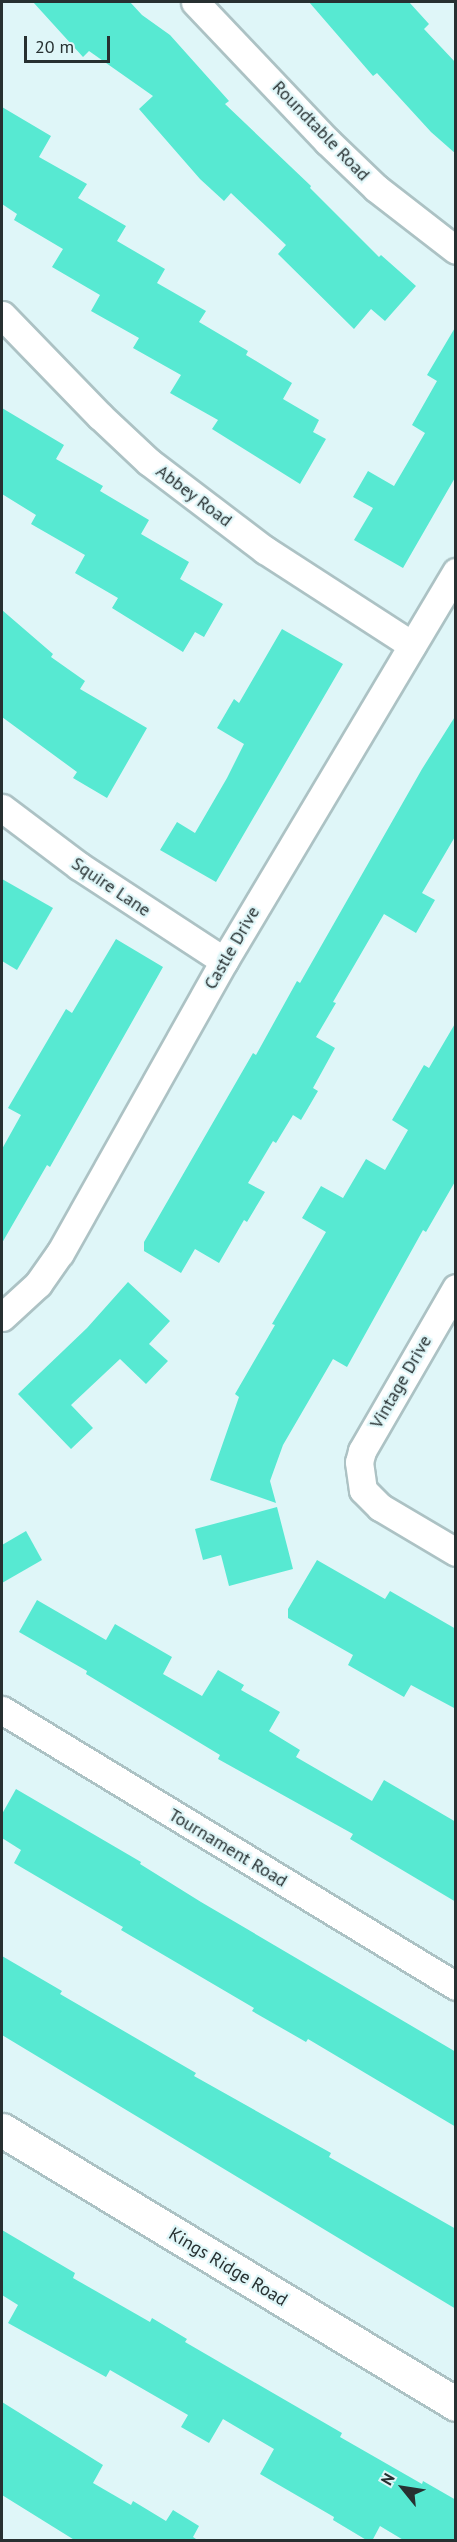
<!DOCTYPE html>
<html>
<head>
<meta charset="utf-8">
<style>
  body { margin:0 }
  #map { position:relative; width:457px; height:2542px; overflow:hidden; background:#dff6f8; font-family:"PT Sans",sans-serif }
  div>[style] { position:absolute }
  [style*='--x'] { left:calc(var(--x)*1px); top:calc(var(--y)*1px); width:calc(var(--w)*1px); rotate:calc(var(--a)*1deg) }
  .building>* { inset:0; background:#57e9d2 }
  .roads { filter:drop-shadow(2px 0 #acc2c4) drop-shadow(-2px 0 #acc2c4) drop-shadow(0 2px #acc2c4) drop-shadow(0 -2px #acc2c4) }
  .minor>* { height:27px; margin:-13.5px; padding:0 13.5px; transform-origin:13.5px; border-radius:13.5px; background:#fff }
  .tertiary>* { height:33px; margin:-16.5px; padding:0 16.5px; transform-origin:16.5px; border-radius:16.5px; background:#fff }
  span { translate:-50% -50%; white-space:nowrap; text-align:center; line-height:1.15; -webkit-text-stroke:4.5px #dff6f8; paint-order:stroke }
  .street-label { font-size:18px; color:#273031 }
  .frame { position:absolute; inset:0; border:3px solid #273031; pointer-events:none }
  .north { position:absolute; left:373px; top:2458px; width:60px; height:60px; -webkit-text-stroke:4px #dff6f8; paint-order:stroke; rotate:300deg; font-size:16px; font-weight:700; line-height:24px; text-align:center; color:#273031 }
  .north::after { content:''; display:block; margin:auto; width:21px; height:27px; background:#273031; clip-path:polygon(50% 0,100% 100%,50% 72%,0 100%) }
  .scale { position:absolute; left:24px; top:36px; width:86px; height:27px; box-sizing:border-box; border:3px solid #273031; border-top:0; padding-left:8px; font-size:18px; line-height:21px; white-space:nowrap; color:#273031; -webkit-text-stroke:4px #dff6f8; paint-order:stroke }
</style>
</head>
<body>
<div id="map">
  <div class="building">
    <i style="clip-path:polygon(33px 2px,130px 2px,142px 15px,170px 35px,229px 101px,225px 104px,311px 186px,310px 188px,379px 257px,381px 255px,416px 286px,385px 321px,371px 309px,354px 329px,278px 254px,286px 245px,231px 193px,224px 201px,200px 179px,139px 109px,153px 96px,89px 51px,83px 57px)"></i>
    <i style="clip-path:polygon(309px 2px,409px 2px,429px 24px,424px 29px,456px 63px,456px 154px,431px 132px,377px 73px,373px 76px)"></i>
    <i style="clip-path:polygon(2px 107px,51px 136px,39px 157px,87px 184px,78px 198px,126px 226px,117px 241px,165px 269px,157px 283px,206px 311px,199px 322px,248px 351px,246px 355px,292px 383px,283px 399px,319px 420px,313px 432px,326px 439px,300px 484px,212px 429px,218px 420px,170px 393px,181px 375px,133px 348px,139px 338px,91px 311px,100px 295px,52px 267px,63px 249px,14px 220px,17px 214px,2px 204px)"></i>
    <i style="clip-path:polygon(456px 326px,456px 476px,403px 568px,354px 540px,373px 508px,353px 497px,368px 471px,394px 486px,425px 433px,412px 425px,437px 381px,427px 375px)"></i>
    <i style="clip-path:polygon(2px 408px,64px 445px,56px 459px,103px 486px,100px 491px,149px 520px,141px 534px,189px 562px,180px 579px,223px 604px,204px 637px,195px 632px,183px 652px,112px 608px,118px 598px,75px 573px,85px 555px,31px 524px,36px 515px,2px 494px)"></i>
    <i style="clip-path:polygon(2px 610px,53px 654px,51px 657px,85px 681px,80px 689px,147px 728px,107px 798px,73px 778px,77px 772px,2px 717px)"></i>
    <i style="clip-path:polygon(282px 629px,343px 664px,216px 882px,160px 850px,177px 822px,195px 833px,227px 778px,244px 744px,217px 728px,234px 699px,239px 703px)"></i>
    <i style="clip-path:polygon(456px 715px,456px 835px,422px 893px,435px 900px,416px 933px,384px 914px,333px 1002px,336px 1003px,316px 1037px,335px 1048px,313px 1088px,318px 1091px,301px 1120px,293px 1115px,276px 1143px,273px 1141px,248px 1183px,265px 1192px,247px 1222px,244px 1220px,219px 1263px,195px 1249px,181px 1273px,144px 1251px,144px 1242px,253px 1053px,256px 1055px,297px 981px,300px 983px,422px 769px)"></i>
    <i style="clip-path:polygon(2px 879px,53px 908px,17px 970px,2px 961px)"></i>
    <i style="clip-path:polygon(116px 939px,163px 967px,50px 1167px,47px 1165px,2px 1243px,2px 1149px,21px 1115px,8px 1108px,66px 1009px,72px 1013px)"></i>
    <i style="clip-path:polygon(456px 1022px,456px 1180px,426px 1232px,423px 1230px,347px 1367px,333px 1359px,283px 1445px,270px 1481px,276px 1503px,210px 1480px,239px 1397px,235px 1394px,275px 1325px,272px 1324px,326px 1232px,302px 1218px,321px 1186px,343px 1198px,366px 1159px,385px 1170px,408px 1130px,392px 1120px,424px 1065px,429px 1068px)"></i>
    <i style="clip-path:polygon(128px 1282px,170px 1321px,149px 1344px,168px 1361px,146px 1384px,120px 1359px,71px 1405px,93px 1428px,71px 1449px,18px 1394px,87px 1328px)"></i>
    <i style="clip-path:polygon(277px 1507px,293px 1569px,229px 1586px,221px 1555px,203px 1560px,195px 1529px)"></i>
    <i style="clip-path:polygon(26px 1531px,42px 1560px,2px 1583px,2px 1545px)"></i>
    <i style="clip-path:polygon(317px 1560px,385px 1599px,390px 1591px,456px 1629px,456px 1709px,411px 1685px,404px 1697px,348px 1665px,353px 1655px,288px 1618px,288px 1609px)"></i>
    <i style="clip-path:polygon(37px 1600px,106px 1640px,115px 1624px,172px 1657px,163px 1674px,202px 1696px,218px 1670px,244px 1685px,241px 1690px,280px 1712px,269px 1731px,300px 1750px,296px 1757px,372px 1801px,384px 1780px,456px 1822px,456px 1902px,350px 1839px,353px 1834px,218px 1759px,220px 1755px,86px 1674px,87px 1671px,19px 1632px)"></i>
    <i style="clip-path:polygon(16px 1789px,141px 1862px,140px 1864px,201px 1902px,456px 2052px,456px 2127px,308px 2039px,306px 2042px,252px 2011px,254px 2008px,121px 1930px,123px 1927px,14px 1863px,21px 1850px,2px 1838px,2px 1814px)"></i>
    <i style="clip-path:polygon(2px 1956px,62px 1991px,60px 1994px,196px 2073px,194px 2076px,331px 2153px,329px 2157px,456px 2229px,456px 2309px,2px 2035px)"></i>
    <i style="clip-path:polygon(2px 2230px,75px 2273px,73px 2278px,150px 2322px,152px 2318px,187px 2339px,185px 2342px,342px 2433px,340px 2437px,422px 2484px,423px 2481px,456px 2500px,456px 2541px,405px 2541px,380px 2526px,372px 2541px,368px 2541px,333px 2520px,334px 2517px,260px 2474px,274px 2449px,223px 2419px,209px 2443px,181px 2427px,188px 2415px,110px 2370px,106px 2377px,8px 2323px,18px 2305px,2px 2295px)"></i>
    <i style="clip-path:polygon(2px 2402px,103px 2465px,93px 2483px,131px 2505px,133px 2501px,166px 2521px,173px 2510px,199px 2526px,193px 2537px,199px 2541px,76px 2541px,2px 2495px)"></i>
  </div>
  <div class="roads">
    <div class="minor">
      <i style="--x:195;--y:2;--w:192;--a:46.5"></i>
      <i style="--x:327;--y:141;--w:68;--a:43.8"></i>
      <i style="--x:376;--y:188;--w:101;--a:37.8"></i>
      <i style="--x:2;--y:315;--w:141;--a:45.9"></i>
      <i style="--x:100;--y:416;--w:67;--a:43.2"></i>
      <i style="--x:149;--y:462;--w:146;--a:37.2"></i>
      <i style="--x:265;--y:550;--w:175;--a:32.9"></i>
      <i style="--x:2;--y:808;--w:96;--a:37"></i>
      <i style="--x:79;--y:866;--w:173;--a:33.2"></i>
      <i style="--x:456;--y:1288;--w:188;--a:120"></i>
      <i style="--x:362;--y:1451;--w:11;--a:105"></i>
      <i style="--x:359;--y:1462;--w:28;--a:82"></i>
      <i style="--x:363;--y:1490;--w:24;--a:45"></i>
      <i style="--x:380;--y:1507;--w:88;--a:30.6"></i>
      <i style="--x:2;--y:1317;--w:49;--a:-42.5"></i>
      <i style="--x:38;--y:1284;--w:38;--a:-55"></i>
      <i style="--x:60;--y:1253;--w:335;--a:-60.7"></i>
      <i style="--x:224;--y:961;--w:453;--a:-59.2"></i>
      <i style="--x:2;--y:1710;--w:531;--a:31.3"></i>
    </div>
    <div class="tertiary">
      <i style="--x:2;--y:2130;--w:530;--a:31.11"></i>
    </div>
  </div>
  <div class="street-label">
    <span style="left:321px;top:131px;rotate:46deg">Roundtable Road</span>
    <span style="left:194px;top:496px;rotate:37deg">Abbey Road</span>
    <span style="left:111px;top:887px;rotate:34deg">Squire Lane</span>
    <span style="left:232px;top:948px;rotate:-60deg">Castle Drive</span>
    <span style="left:401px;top:1382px;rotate:-60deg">Vintage Drive</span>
    <span style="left:228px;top:1848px;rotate:31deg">Tournament Road</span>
    <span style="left:228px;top:2267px;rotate:31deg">Kings Ridge Road</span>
  </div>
  <div class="frame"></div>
  <div class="north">N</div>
  <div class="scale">20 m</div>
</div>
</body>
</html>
